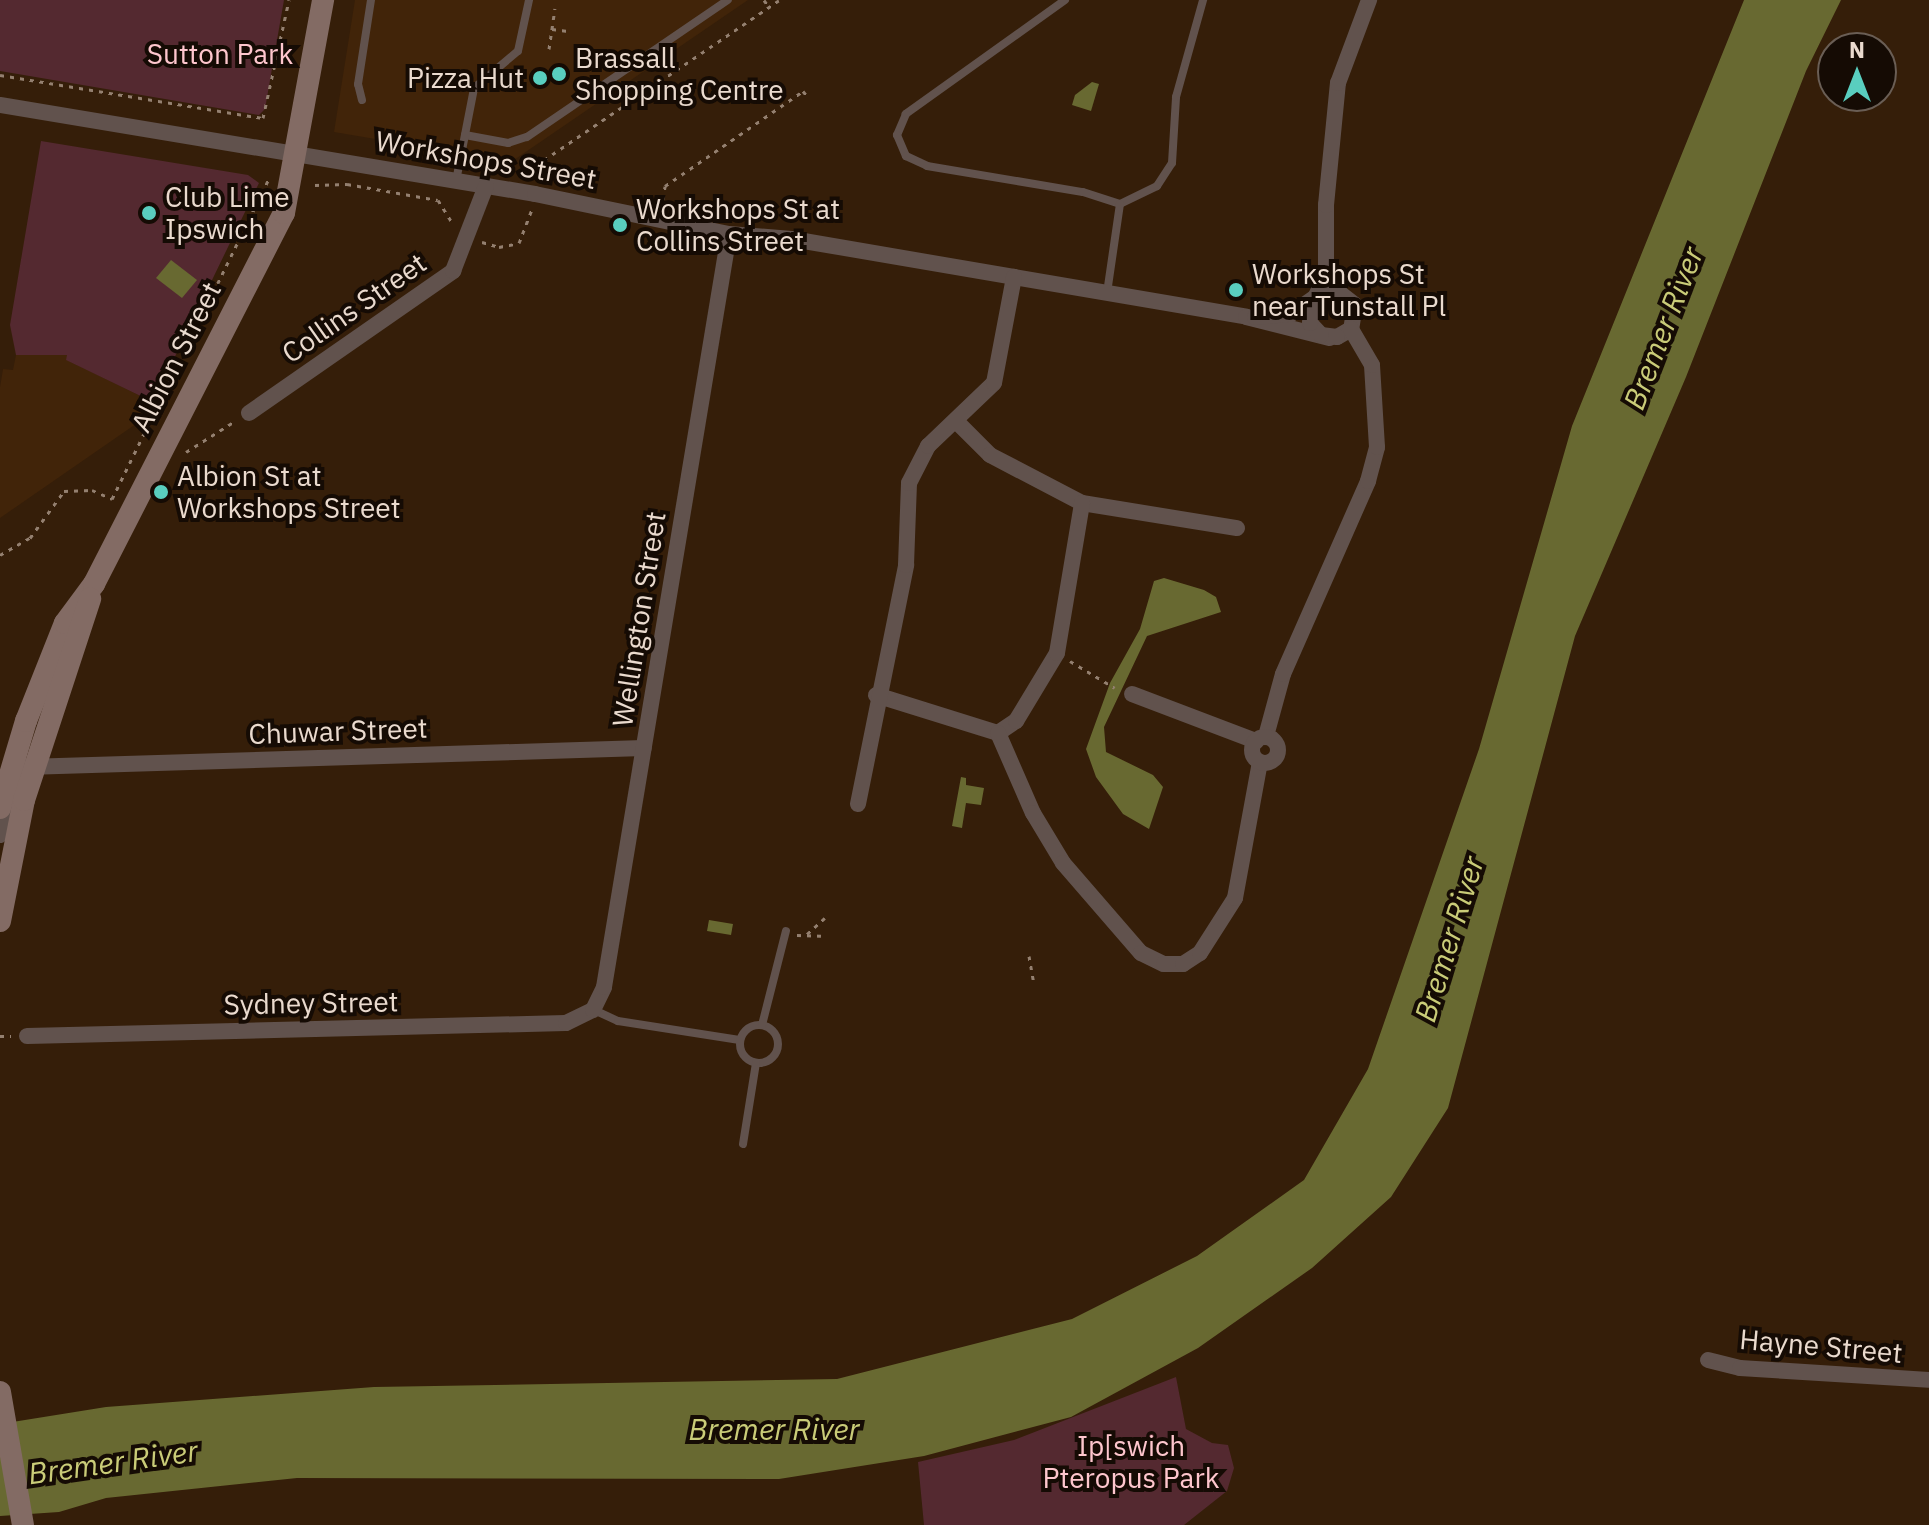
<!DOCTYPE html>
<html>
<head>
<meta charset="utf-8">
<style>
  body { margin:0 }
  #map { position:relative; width:1929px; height:1525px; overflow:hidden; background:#351e09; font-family:"IBM Plex Sans",sans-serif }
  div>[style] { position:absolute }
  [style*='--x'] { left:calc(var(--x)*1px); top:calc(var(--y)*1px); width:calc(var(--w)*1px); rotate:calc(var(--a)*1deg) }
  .built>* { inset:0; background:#412409 }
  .green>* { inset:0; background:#542930 }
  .water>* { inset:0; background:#686931 }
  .path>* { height:3px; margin-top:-1.5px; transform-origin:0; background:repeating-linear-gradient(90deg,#948070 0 4px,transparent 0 10px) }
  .service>* { height:8px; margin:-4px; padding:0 4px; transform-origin:4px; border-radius:4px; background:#61524d }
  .service>.ring { margin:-4px; padding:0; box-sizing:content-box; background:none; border:8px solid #61524d; border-radius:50% }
  .minor>* { height:16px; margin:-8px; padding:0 8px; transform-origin:8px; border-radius:8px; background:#61524d }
  .minor>.ring { margin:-8px; padding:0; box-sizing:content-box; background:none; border:16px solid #61524d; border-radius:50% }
  .secondary>* { height:22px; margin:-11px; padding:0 11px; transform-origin:11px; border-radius:11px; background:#836b64 }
  .dots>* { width:22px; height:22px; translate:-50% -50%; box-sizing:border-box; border:4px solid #150b04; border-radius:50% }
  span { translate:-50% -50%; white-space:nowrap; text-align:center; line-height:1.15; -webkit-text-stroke:8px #150b04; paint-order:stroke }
  .park-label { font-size:28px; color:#fec6cd }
  .poi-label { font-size:28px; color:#eadace }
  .left { translate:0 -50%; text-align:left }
  .right { translate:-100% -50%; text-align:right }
  .street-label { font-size:28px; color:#eadace }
  .water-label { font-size:30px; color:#cacc78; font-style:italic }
  .north { position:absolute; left:1817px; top:32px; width:80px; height:80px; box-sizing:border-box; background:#150b04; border:2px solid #6a5e55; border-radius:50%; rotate:0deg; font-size:22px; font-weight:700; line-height:32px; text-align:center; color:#eadace }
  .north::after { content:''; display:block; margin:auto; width:28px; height:36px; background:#59cebf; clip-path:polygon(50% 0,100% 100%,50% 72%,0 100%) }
</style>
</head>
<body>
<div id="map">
  <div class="built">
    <i style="clip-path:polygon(355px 0,748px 0,511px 162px,334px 132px)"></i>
    <i style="clip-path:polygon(16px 355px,68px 355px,67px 360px,153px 402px,146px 417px,0 518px,0 387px,3px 369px,13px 370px)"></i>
  </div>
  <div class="green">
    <i style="clip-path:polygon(0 0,284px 0,265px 109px,259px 115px,0 71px)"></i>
    <i style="clip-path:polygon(41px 141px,248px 175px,259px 183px,153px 402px,66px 360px,67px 355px,16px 355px,10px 325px)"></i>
    <i style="clip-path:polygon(1176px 1377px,1186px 1429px,1212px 1443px,1228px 1445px,1234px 1468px,1227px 1491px,1184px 1525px,924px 1525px,918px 1462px,1014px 1440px)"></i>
  </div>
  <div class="water">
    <i style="clip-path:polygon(1744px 0,1841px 0,1806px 71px,1686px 377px,1575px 636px,1448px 1108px,1391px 1197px,1312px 1268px,1198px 1348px,1071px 1417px,924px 1456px,779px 1479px,297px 1478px,106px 1498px,59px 1512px,0 1516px,0 1424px,106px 1407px,374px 1387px,837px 1379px,1072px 1319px,1197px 1256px,1304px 1180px,1368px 1069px,1479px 749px,1572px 426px)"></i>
    <i style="clip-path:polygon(1092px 82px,1099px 84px,1091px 111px,1072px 105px,1075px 95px)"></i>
    <i style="clip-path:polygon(171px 260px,197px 280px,182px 298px,156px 278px)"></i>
    <i style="clip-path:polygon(1164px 578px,1204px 590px,1216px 597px,1221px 612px,1147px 636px,1104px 727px,1106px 752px,1153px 775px,1163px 787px,1149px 829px,1123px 814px,1096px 777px,1086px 749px,1110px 683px,1140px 629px,1154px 581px)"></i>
    <i style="clip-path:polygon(961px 777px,966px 778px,966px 785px,984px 788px,981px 805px,966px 803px,962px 828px,952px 826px)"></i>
    <i style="clip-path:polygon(709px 920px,733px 924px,731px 935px,707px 931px)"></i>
  </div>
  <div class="path">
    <i style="--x:764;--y:0;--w:9;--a:54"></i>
    <i style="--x:552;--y:29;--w:16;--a:7"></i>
    <i style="--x:549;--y:49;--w:41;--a:-81.7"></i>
    <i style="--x:0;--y:75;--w:266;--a:9.3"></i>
    <i style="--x:263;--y:118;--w:121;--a:-77.6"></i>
    <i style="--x:538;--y:178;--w:19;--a:-72"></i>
    <i style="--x:544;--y:160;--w:284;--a:-34.2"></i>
    <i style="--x:315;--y:185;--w:32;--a:-2"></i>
    <i style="--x:347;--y:184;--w:92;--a:10"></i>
    <i style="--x:438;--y:200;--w:26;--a:58"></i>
    <i style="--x:663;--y:199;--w:13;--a:-81"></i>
    <i style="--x:665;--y:186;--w:168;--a:-34.5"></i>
    <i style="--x:803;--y:91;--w:6;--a:51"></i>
    <i style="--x:482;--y:242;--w:18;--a:16"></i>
    <i style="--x:499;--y:247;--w:20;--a:-11"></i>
    <i style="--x:519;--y:243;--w:36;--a:-69"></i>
    <i style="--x:186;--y:452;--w:58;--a:-32.3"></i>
    <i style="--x:0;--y:555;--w:34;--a:-30"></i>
    <i style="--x:30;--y:538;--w:58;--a:-54.1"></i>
    <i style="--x:64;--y:491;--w:28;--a:-2"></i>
    <i style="--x:92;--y:490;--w:22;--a:24"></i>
    <i style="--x:112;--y:499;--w:357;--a:-63.9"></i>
    <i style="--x:1070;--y:661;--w:52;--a:31"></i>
    <i style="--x:807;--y:934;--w:24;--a:-42"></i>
    <i style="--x:797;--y:935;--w:24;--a:2"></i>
    <i style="--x:1029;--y:956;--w:28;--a:80"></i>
    <i style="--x:0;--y:1036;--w:11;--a:0"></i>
  </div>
  <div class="service">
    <i style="--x:1065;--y:0;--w:196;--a:144.4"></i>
    <i style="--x:906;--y:114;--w:23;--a:113"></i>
    <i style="--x:897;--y:135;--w:23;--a:67"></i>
    <i style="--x:906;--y:156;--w:23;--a:25"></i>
    <i style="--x:927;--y:166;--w:158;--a:9.5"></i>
    <i style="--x:1083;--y:192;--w:39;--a:18"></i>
    <i style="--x:1120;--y:204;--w:41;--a:-25.9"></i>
    <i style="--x:1157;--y:186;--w:27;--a:-57"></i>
    <i style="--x:1172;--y:163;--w:66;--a:-86.5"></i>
    <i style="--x:1176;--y:97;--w:101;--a:-74.4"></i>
    <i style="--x:362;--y:100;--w:16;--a:-104"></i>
    <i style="--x:358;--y:84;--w:85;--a:-81.2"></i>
    <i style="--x:465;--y:135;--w:44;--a:10.5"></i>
    <i style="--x:508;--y:143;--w:20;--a:-18"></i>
    <i style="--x:527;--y:137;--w:243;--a:-34.3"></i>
    <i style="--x:456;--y:181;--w:95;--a:-79"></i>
    <i style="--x:474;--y:88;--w:57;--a:-40.1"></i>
    <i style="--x:518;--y:51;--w:52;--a:-77.8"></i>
    <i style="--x:1107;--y:293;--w:90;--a:-81.7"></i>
    <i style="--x:594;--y:1010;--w:26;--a:25"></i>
    <i style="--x:618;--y:1021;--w:123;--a:8.9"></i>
    <i class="ring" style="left:740px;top:1025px;width:30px;height:30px"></i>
    <i style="--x:762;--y:1025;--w:97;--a:-75.7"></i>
    <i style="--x:743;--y:1144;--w:82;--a:-80.9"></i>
  </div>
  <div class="minor">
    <i style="--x:0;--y:105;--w:542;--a:9.44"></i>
    <i style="--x:535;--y:194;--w:198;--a:11.7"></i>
    <i style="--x:729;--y:234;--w:63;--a:4.5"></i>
    <i style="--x:792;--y:239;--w:461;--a:9.7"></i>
    <i style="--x:1246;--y:317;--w:86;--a:14.2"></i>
    <i style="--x:1316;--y:296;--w:23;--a:-65"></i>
    <i style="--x:1326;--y:275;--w:70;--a:-90"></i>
    <i style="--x:1326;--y:205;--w:123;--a:-84.4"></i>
    <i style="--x:1338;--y:83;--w:89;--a:-69.5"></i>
    <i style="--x:1255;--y:317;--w:36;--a:-5"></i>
    <i style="--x:1291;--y:314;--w:38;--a:-35"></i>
    <i style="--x:1322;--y:292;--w:14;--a:-8"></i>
    <i style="--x:1336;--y:290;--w:24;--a:38"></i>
    <i style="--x:1355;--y:305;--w:24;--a:99"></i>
    <i style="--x:1351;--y:329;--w:16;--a:150"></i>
    <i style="--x:1337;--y:337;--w:16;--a:-173"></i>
    <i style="--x:1321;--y:335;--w:16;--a:-133"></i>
    <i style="--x:1310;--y:323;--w:21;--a:-85"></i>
    <i style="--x:249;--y:413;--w:249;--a:-34.8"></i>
    <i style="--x:453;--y:271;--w:91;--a:-68.8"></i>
    <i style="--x:956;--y:421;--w:48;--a:45"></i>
    <i style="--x:990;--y:455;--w:104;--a:27.6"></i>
    <i style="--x:1082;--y:503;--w:157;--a:9.2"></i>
    <i style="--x:1132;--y:694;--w:133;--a:20.8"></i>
    <i style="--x:876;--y:695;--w:128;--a:17.3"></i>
    <i style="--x:998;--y:733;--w:22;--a:-34"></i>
    <i style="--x:1016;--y:721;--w:79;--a:-58.9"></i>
    <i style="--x:1057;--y:653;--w:152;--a:-80.5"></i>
    <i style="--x:998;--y:733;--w:87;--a:66.4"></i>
    <i style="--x:1033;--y:813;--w:58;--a:59"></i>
    <i style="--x:1063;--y:863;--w:119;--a:49.1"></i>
    <i style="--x:1141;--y:953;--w:25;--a:26"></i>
    <i style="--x:1164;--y:964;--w:19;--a:0"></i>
    <i style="--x:1183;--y:964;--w:20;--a:-33"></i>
    <i style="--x:1200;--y:953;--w:65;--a:-57.5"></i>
    <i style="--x:1235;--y:898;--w:138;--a:-79.6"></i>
    <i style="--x:1266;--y:736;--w:64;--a:-74.7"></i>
    <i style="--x:1283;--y:674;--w:211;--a:-66.2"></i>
    <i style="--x:1368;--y:481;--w:35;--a:-75"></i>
    <i style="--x:1377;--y:447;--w:82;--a:-93.5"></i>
    <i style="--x:1372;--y:365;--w:42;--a:-120.3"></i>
    <i class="ring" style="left:1252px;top:737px;width:10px;height:10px"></i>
    <i style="--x:26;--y:767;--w:618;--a:-1.76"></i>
    <i style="--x:858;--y:804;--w:244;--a:-78.6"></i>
    <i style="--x:906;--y:565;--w:82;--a:-87.9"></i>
    <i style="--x:909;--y:483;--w:42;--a:-62.8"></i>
    <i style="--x:928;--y:446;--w:91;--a:-43.7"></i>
    <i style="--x:994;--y:383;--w:108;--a:-79.3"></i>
    <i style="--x:0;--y:835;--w:39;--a:-72"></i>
    <i style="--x:27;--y:1036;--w:539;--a:-1.38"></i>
    <i style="--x:566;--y:1023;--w:30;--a:-26"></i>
    <i style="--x:593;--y:1010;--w:25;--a:-64"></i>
    <i style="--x:604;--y:987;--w:763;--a:-80.57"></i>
    <i style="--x:1708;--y:1360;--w:33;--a:14"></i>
    <i style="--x:1740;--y:1368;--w:189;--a:3.6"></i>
  </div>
  <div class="secondary">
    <i style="--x:0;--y:808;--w:91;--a:-73.4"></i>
    <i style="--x:26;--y:721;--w:105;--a:-68.3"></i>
    <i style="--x:65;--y:623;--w:49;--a:-53.4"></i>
    <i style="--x:94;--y:584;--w:417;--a:-62.9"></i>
    <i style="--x:284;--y:213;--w:217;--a:-79.6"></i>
    <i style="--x:0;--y:921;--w:123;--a:-78.8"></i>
    <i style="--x:24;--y:800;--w:212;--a:-71.8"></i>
    <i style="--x:0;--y:1392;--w:135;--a:80.2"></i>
  </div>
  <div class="dots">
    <i style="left:559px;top:74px;background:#59cebf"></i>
    <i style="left:540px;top:78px;background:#59cebf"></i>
    <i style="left:149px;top:213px;background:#59cebf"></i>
    <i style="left:620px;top:225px;background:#59cebf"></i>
    <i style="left:1236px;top:290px;background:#59cebf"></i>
    <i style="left:161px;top:492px;background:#59cebf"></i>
  </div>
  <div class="park-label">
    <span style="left:220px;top:54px">Sutton Park</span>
    <span style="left:1131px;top:1462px">Ip[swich<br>Pteropus Park</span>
  </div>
  <div class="poi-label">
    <span class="left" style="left:575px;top:74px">Brassall<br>Shopping Centre</span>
    <span class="right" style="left:524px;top:78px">Pizza Hut</span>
    <span class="left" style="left:165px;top:213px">Club Lime<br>Ipswich</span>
    <span class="left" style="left:636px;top:225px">Workshops St at<br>Collins Street</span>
    <span class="left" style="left:1252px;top:290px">Workshops St<br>near Tunstall Pl</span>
    <span class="left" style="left:177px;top:492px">Albion St at<br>Workshops Street</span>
  </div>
  <div class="street-label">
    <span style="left:486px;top:160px;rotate:10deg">Workshops Street</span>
    <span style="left:354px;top:308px;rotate:-35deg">Collins Street</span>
    <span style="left:176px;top:357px;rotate:-63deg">Albion Street</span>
    <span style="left:639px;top:619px;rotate:-81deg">Wellington Street</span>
    <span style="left:338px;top:731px;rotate:-2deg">Chuwar Street</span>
    <span style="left:311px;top:1003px;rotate:-1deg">Sydney Street</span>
    <span style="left:1821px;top:1346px;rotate:5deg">Hayne Street</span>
  </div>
  <div class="water-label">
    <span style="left:1663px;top:328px;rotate:-69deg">Bremer River</span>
    <span style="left:1449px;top:939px;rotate:-73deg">Bremer River</span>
    <span style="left:774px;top:1429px">Bremer River</span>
    <span style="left:113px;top:1462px;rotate:-8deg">Bremer River</span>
  </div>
  <div class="north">N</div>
</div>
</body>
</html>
